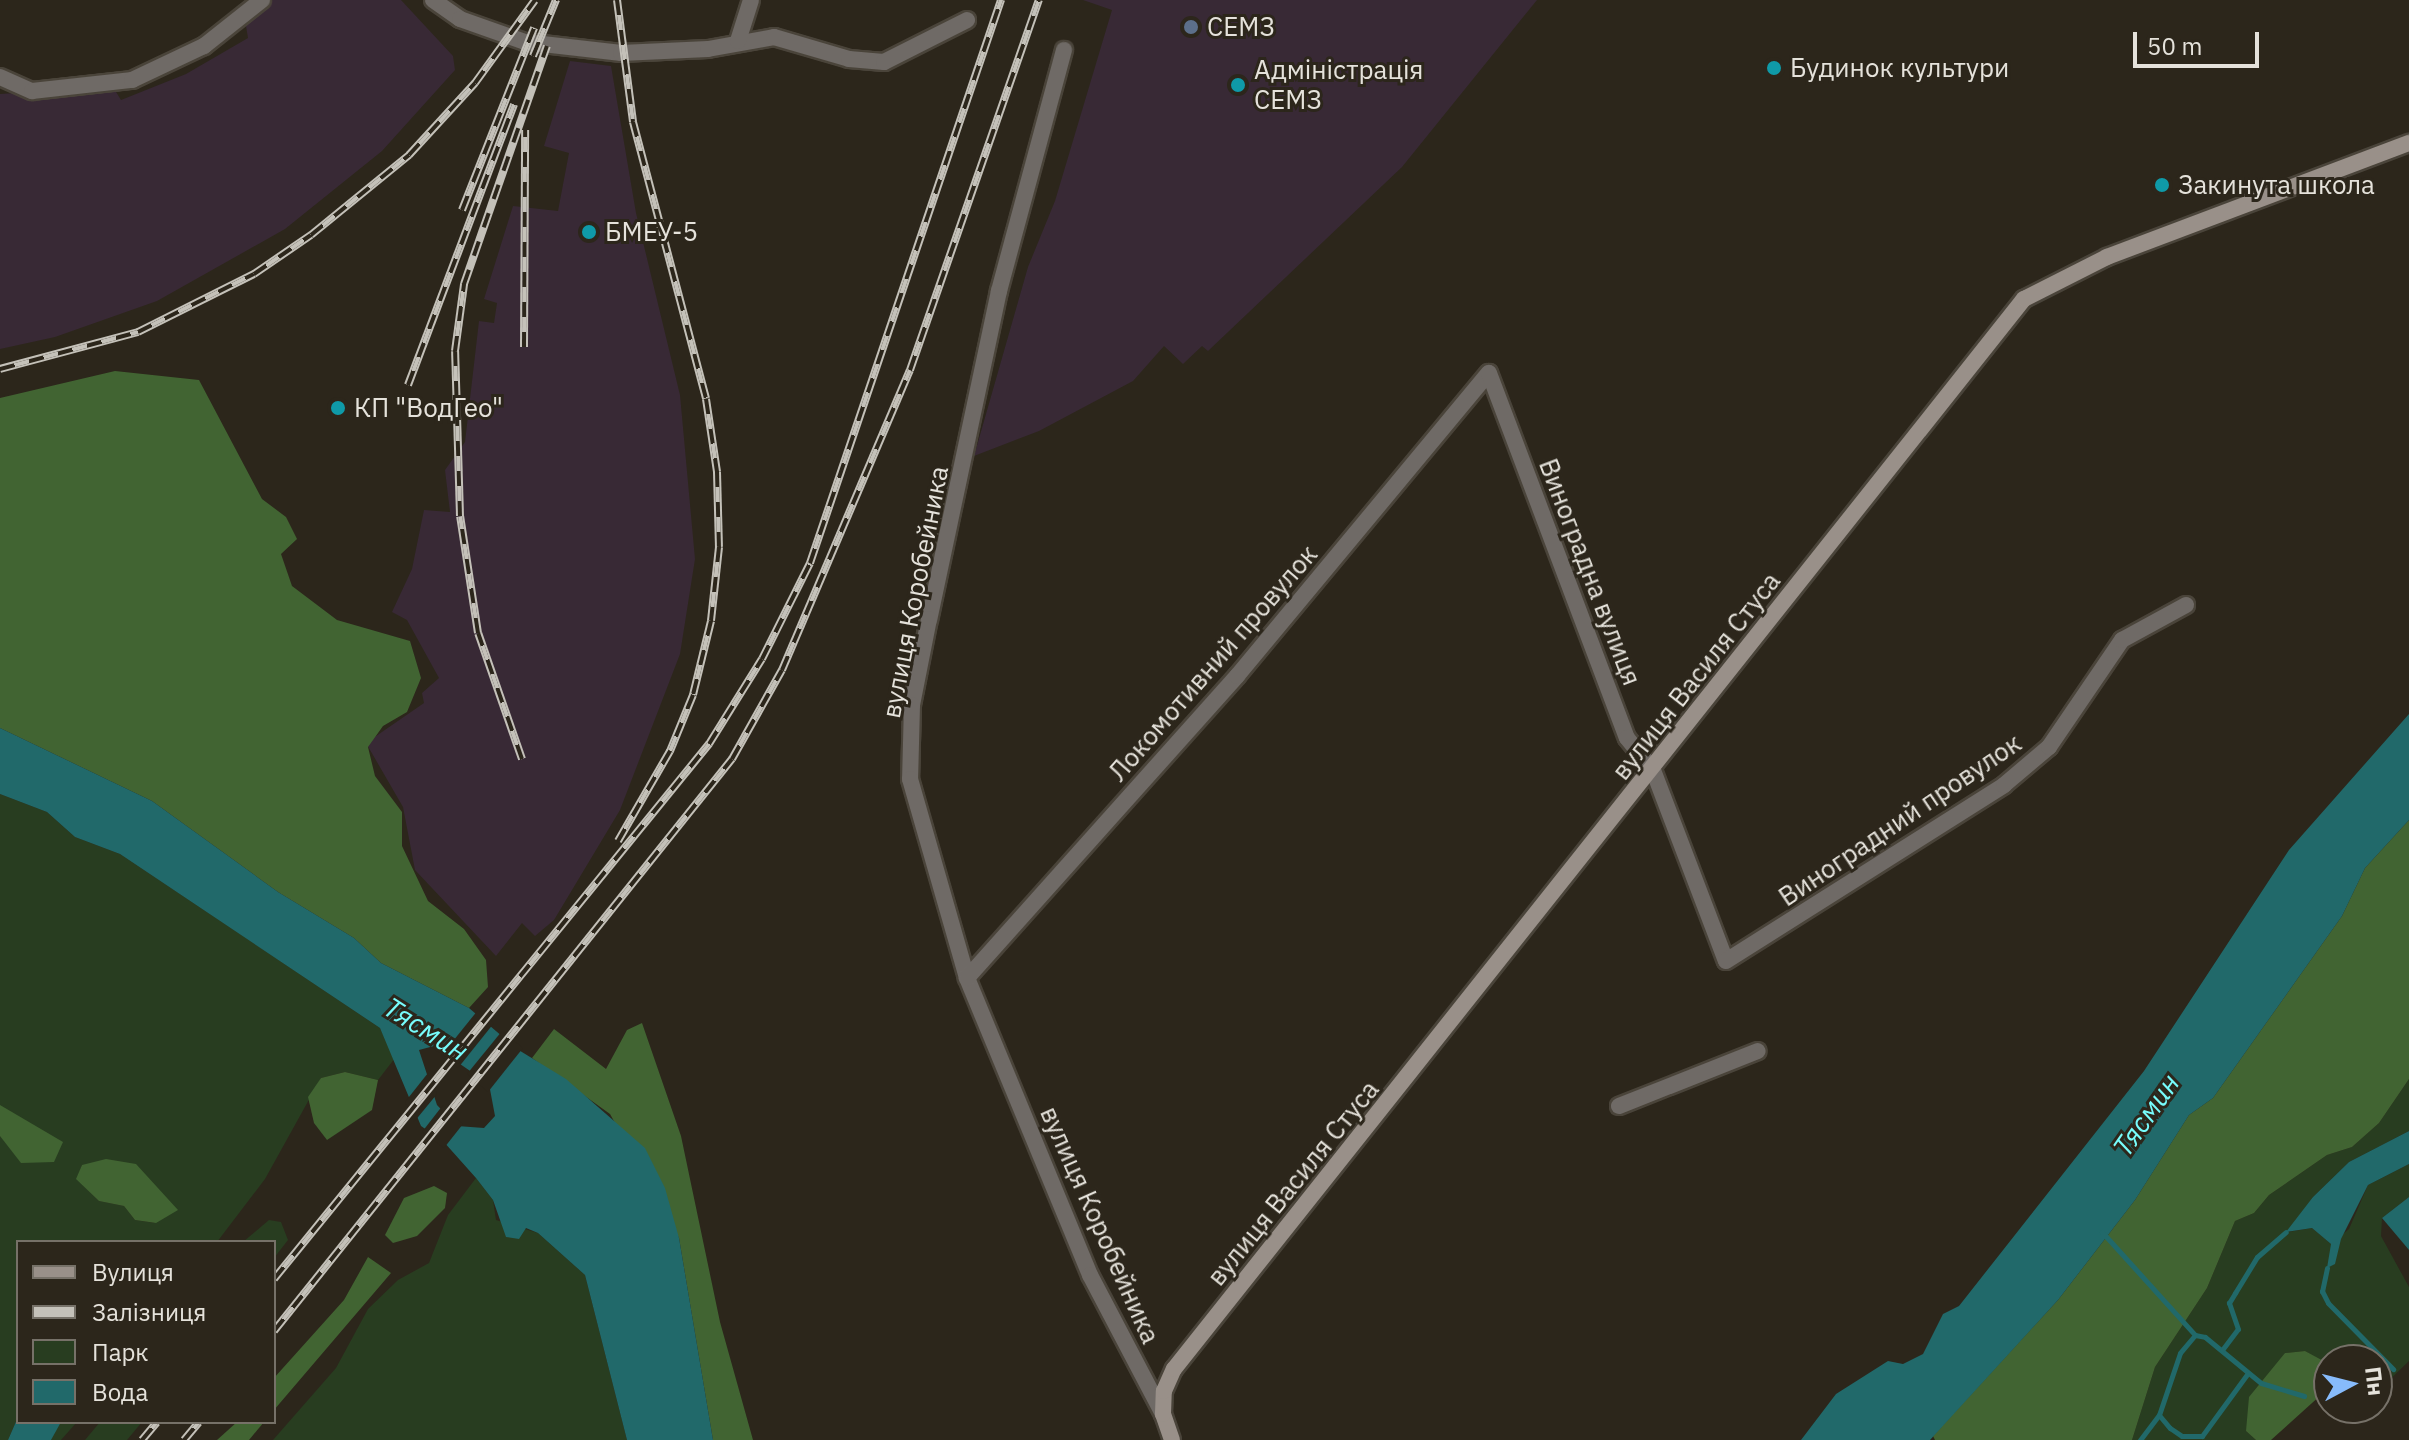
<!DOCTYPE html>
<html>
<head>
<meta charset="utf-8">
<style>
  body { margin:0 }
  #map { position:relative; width:2409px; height:1440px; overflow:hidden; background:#2c261b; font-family:"IBM Plex Sans",sans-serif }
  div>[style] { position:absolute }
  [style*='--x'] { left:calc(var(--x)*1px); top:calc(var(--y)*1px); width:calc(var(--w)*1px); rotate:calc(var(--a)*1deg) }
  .industrial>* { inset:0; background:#382935 }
  .green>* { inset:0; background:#283d20 }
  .forest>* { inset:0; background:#416432 }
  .water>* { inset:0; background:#21696a }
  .pier>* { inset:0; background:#2c261b }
  .stream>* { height:5px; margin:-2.5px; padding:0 2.5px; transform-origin:2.5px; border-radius:2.5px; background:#21696a }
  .roads { filter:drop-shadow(2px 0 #4a443a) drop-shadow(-2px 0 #4a443a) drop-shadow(0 2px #4a443a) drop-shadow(0 -2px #4a443a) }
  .street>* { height:16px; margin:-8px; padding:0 8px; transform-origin:8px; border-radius:8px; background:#6f6a66 }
  .secondary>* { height:16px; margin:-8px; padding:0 8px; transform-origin:8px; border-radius:8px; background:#999089 }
  .rail>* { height:8px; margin-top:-4px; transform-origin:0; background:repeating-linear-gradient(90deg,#2c261b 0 15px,#c4c1b9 0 30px); box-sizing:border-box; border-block:2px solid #c4c1b9 }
  .dots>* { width:22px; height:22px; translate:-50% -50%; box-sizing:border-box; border:4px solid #2c261b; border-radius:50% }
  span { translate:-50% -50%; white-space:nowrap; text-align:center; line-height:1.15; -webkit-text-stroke:6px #2c261b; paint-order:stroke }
  .poi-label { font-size:26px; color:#e5e2db }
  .left { translate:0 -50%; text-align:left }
  .street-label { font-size:26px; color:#e5e2db }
  .water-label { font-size:28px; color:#77fcfc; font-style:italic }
  .legend { position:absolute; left:16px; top:1240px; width:260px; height:184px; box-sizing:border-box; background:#2c261b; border:2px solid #767168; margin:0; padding:10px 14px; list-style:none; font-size:24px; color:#e5e2db }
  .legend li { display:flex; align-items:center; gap:16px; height:40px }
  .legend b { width:40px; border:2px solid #767168 }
  .north { position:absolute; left:2313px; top:1344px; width:80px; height:80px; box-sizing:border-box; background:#2c261b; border:2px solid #767168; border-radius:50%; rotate:83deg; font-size:22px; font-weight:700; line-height:32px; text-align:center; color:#e5e2db }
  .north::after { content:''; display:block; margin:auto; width:28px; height:36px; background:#87bbfb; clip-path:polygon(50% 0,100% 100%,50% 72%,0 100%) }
  .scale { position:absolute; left:2133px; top:32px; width:126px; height:36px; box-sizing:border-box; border:4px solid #e5e2db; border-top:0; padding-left:10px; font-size:24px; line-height:28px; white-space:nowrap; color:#e5e2db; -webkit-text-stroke:6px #2c261b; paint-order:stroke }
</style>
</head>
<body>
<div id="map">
  <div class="industrial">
    <i style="clip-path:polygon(266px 0,401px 0,453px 56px,455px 70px,382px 151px,285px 229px,157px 301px,55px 337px,0 349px,0 94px,113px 87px,121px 100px,186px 74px,248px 38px,246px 26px)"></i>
    <i style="clip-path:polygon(1083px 0,1537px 0,1402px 167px,1208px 351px,1202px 346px,1183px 364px,1164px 346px,1133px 381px,1039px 431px,974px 456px,1028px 267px,1055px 201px,1112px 10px)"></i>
    <i style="clip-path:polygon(570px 61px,611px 66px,636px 213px,680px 395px,695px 559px,680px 654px,620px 810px,554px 920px,535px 936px,522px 923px,496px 956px,415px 870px,403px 807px,366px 743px,424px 703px,422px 693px,439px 678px,407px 620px,392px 612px,412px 569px,424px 510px,450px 512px,445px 470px,465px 442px,479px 321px,494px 323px,497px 303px,484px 299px,513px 206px,558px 211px,569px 153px,544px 146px)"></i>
  </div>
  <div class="green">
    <i style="clip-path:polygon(evenodd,0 794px,47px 812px,75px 837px,120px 854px,228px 926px,380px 1028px,395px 1058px,378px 1080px,345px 1072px,321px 1078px,265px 1179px,217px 1242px,18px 1242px,18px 1417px,8px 1440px,0 1440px,0 794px,82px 1165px,155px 1223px,135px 1220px,124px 1206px,99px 1201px,77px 1179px,82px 1165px)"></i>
    <i style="clip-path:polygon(2409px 1079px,2409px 1131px,2349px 1162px,2313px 1197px,2288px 1232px,2312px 1228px,2331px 1244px,2349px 1229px,2368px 1185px,2409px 1164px,2409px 1197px,2382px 1218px,2381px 1236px,2409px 1287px,2409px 1361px,2377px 1392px,2377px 1360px,2326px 1364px,2305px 1351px,2285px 1353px,2246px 1431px,2256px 1440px,2132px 1440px,2155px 1367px,2207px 1288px,2235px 1221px,2254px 1213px,2269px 1195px,2327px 1155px,2352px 1147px,2379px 1123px)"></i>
    <i style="clip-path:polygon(476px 1178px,493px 1200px,496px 1220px,538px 1233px,585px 1275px,627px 1440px,273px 1440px,336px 1368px,368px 1309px,398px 1280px,429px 1263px,448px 1215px)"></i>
    <i style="clip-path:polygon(269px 1220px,281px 1222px,288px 1240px,274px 1258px,274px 1242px,243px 1242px)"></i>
    <i style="clip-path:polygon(61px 1422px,77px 1422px,61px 1440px,51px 1440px,52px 1430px)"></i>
    <i style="clip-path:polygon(100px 1422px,142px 1422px,127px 1440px,85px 1440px)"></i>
  </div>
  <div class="forest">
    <i style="clip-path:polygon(115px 371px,199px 380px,262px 499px,286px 517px,297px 539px,281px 554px,292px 586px,337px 620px,410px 641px,421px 678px,407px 712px,383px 726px,368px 747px,375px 776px,402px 812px,402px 846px,428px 901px,464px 929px,486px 960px,488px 987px,469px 1008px,381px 963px,354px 938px,278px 892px,152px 801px,0 728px,0 398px)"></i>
    <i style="clip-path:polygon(2409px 820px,2409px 1079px,2379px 1123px,2352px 1147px,2327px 1155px,2269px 1195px,2254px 1213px,2235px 1221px,2207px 1288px,2155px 1367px,2132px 1440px,1935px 1440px,1933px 1436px,2058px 1300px,2135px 1200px,2189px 1115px,2213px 1098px,2342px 916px,2365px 868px)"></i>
    <i style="clip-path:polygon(642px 1023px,681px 1136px,720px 1322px,753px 1440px,713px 1440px,679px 1238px,610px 1114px,532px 1058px,554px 1029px,606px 1069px,627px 1030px)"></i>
    <i style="clip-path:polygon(345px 1072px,378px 1080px,372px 1110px,327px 1140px,314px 1123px,308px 1097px,321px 1078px)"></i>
    <i style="clip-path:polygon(0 1105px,63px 1142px,54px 1162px,21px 1163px,0 1136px)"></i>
    <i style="clip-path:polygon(106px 1159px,136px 1164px,178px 1210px,156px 1223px,135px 1220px,124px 1206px,99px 1201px,76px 1179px,82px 1165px)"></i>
    <i style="clip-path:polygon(434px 1186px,447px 1193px,445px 1208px,417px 1236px,393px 1243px,385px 1235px,404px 1198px)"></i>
    <i style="clip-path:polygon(368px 1257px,391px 1273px,274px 1410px,274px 1378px,344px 1300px)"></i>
    <i style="clip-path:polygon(2305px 1351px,2329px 1364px,2329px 1401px,2322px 1394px,2271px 1440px,2256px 1440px,2246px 1431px,2249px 1397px,2285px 1353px)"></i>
    <i style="clip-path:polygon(237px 1422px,264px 1422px,249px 1440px,217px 1440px)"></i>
  </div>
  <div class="water">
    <i style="clip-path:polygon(2409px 714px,2409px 820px,2365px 868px,2342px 916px,2213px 1098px,2189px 1115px,2135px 1200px,2058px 1300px,1930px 1440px,1801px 1440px,1836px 1394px,1888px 1361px,1903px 1364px,1923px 1354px,1943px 1314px,1959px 1306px,2144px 1071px,2289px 850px)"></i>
    <i style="clip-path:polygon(evenodd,0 728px,152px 801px,278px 892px,354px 938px,381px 963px,469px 1008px,517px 1049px,566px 1079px,645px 1148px,665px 1188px,679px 1238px,713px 1440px,627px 1440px,585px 1275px,538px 1233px,526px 1228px,519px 1239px,506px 1237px,493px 1200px,476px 1178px,443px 1141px,421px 1126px,380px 1028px,120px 854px,75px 837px,47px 812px,0 794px,0 728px,434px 1046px,489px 1084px,495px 1116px,484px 1128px,457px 1126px,437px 1105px,419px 1050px,434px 1046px)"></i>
    <i style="clip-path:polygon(2409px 1131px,2409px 1164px,2368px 1185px,2341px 1239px,2335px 1264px,2327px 1268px,2331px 1244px,2312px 1228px,2286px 1232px,2313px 1197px,2349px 1162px)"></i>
    <i style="clip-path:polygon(2409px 1197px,2409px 1250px,2382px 1218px)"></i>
    <i style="clip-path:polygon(18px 1417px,18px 1422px,61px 1422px,51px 1440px,8px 1440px)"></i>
  </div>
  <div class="pier">
    <i style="clip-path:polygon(478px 1010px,494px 1023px,458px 1068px,441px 1056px)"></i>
    <i style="clip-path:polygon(502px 1031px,523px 1048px,488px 1092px,467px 1074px)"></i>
    <i style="clip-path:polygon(428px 1073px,437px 1094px,414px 1122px,405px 1102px)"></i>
    <i style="clip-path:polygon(443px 1105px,463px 1124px,444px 1148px,422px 1132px)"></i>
  </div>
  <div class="stream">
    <i style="--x:2102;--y:1232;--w:139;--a:47.9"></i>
    <i style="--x:2195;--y:1335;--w:10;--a:11"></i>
    <i style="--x:2205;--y:1337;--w:72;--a:39.4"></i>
    <i style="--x:2261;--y:1383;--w:45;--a:16.8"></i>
    <i style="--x:2327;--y:1268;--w:24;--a:102"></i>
    <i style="--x:2322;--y:1291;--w:13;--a:63"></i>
    <i style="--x:2328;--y:1303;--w:93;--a:45.4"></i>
    <i style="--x:2195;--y:1335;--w:23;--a:130"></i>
    <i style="--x:2180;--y:1353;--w:65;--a:108.7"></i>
    <i style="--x:2159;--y:1415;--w:17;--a:50"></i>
    <i style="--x:2170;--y:1428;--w:14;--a:34"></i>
    <i style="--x:2182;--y:1436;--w:20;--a:0"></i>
    <i style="--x:2202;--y:1436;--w:78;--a:-53.9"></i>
    <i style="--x:2222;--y:1350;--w:26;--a:-53"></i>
    <i style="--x:2238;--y:1329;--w:28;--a:-109"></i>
    <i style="--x:2229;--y:1303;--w:12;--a:-59"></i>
    <i style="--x:2235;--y:1293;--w:42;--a:-58.6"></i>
    <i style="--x:2257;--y:1257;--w:38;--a:-41"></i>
    <i style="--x:2140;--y:1440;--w:31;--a:-53"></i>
  </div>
  <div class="roads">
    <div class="street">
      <i style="--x:433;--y:0;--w:33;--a:35"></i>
      <i style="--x:460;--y:19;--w:69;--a:19.5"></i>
      <i style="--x:525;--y:42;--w:97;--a:6.5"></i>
      <i style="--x:621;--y:53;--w:87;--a:-2.6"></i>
      <i style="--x:708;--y:49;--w:67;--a:-10.3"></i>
      <i style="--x:774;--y:37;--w:78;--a:16.3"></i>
      <i style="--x:849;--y:59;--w:35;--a:5"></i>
      <i style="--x:884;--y:62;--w:93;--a:-26.8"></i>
      <i style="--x:738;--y:41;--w:43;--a:-72.4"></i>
      <i style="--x:1064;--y:50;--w:250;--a:105.1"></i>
      <i style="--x:999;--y:291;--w:335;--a:102"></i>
      <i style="--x:929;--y:619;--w:88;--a:101.2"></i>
      <i style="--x:912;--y:705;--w:74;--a:91.5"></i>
      <i style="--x:910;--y:779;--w:207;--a:74"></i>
      <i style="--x:967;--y:978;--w:321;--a:67.5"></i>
      <i style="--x:1090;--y:1275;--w:157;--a:62.3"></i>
      <i style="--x:0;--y:77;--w:35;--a:24"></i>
      <i style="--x:32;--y:91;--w:101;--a:-6.3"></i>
      <i style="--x:132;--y:80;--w:80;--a:-25.3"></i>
      <i style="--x:204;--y:46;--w:74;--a:-38.4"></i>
      <i style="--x:967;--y:978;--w:405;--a:-48.2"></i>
      <i style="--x:1237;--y:676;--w:394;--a:-50.3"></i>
      <i style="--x:1489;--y:373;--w:390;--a:69.3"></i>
      <i style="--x:1627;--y:738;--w:41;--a:50.9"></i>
      <i style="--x:1653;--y:770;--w:204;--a:69.1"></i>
      <i style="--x:1726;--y:961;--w:329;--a:-32.3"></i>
      <i style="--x:2004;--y:785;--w:59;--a:-40.2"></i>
      <i style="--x:2049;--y:747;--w:130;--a:-55.7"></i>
      <i style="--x:2122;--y:640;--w:73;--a:-28.7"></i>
      <i style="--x:1619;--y:1106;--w:149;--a:-21.6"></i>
    </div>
    <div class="secondary">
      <i style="--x:1172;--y:1440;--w:28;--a:-109"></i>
      <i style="--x:1163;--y:1414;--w:23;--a:-88"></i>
      <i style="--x:1164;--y:1391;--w:24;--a:-66"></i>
      <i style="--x:1174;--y:1369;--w:1367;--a:-51.54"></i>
      <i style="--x:2024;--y:299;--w:93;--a:-26.8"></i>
      <i style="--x:2107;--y:257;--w:323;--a:-20.7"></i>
    </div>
  </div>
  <div class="rail">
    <i style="--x:617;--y:0;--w:123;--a:82.5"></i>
    <i style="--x:633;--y:122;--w:286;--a:75.2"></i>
    <i style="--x:706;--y:399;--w:74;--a:81.4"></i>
    <i style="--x:717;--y:472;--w:75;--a:88.5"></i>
    <i style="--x:719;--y:547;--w:74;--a:96.2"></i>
    <i style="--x:711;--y:621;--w:76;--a:103.7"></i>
    <i style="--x:693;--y:695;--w:61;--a:112.3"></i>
    <i style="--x:670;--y:751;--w:104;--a:120"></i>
    <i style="--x:533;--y:56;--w:61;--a:-67.7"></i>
    <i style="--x:462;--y:210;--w:196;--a:-68.4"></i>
    <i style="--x:524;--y:347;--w:217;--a:-89.7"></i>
    <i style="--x:0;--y:369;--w:143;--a:-15"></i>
    <i style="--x:138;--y:332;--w:130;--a:-26.6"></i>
    <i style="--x:254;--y:274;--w:69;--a:-34.4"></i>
    <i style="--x:311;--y:235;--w:127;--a:-39.2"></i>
    <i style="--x:409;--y:155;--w:98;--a:-47.5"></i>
    <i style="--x:475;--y:83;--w:102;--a:-54.1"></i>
    <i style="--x:408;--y:385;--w:300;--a:-69.3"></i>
    <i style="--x:522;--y:759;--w:133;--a:-109.2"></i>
    <i style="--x:478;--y:633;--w:118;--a:-98.7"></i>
    <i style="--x:460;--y:516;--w:165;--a:-91.7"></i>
    <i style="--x:455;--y:351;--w:68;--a:-82.3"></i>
    <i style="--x:464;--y:284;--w:252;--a:-70.8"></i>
    <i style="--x:274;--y:1279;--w:690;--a:-50.89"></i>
    <i style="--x:709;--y:744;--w:100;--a:-58.1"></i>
    <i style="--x:762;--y:659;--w:107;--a:-63.4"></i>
    <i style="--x:810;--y:563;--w:595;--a:-71.26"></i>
    <i style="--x:274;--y:1331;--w:733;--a:-51.32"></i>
    <i style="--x:732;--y:759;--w:102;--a:-60.7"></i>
    <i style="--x:782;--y:670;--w:326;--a:-66.9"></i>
    <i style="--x:910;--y:370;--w:392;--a:-70.8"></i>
    <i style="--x:142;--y:1440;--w:23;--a:-50"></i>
    <i style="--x:184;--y:1440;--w:23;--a:-50"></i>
  </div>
  <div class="dots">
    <i style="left:1191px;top:27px;background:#5c6f8a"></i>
    <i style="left:1774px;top:68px;background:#0f9aa8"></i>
    <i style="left:1238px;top:85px;background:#0f9aa8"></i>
    <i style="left:2162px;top:185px;background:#0f9aa8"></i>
    <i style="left:589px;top:232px;background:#0f9aa8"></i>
    <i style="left:338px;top:408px;background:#0f9aa8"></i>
  </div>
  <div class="poi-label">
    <span class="left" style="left:1207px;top:27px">СЕМЗ</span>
    <span class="left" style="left:1790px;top:68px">Будинок культури</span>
    <span class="left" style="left:1254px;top:85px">Адміністрація<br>СЕМЗ</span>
    <span class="left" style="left:2178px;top:185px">Закинута школа</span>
    <span class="left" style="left:605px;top:232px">БМЕУ-5</span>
    <span class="left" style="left:354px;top:408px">КП "ВодГео"</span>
  </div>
  <div class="street-label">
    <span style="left:1590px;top:572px;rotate:69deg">Виноградна вулиця</span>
    <span style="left:915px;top:592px;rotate:-79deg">вулиця Коробейника</span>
    <span style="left:1213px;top:663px;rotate:-49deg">Локомотивний провулок</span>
    <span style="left:1696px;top:676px;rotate:-52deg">вулиця Василя Стуса</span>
    <span style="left:1900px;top:820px;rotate:-34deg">Виноградний провулок</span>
    <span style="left:1293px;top:1183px;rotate:-51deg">вулиця Василя Стуса</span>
    <span style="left:1100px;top:1225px;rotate:66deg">вулиця Коробейника</span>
  </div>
  <div class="water-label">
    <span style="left:426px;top:1029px;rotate:32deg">Тясмин</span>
    <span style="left:2146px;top:1115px;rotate:-55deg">Тясмин</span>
  </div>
  <ul class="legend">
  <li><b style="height:10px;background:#999089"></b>Вулиця</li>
  <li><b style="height:10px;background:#c4c1b9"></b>Залізниця</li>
  <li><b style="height:22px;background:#283d20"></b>Парк</li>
  <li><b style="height:22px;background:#21696a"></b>Вода</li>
  </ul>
  <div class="north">Пн</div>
  <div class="scale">50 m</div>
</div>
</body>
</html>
